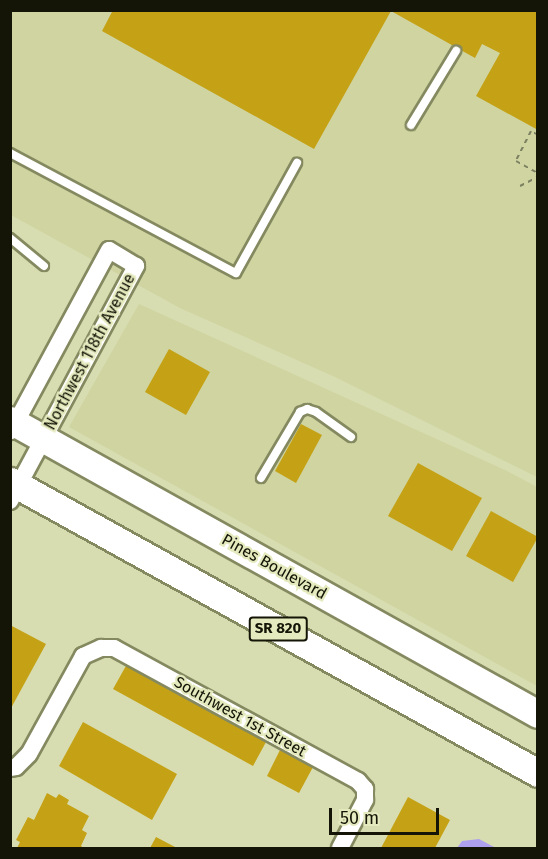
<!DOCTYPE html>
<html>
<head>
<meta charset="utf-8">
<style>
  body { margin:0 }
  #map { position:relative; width:548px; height:859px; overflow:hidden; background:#d8ddb1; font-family:"Fira Sans",sans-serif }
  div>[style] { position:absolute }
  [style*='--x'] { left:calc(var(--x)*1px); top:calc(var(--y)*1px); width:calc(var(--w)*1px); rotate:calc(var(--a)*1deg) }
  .built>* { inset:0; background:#cfd4a1 }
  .water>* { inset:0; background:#af9fef }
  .building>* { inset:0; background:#c5a215 }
  .path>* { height:2px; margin-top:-1px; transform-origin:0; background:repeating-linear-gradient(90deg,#7d8162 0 4.5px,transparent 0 9px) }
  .roads { filter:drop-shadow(2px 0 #858960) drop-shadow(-2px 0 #858960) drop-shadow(0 2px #858960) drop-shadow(0 -2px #858960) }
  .service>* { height:8px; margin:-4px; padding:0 4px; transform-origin:4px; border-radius:4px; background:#fff }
  .minor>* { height:16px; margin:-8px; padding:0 8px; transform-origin:8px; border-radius:8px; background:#fff }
  .trunk>* { height:27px; margin:-13.5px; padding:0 13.5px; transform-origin:13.5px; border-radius:13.5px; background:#fff }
  span { translate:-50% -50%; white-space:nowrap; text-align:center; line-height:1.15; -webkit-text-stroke:4.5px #e5eabe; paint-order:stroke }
  .shield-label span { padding:2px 4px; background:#e5eabe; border:2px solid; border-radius:4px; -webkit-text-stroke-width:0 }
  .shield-label { font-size:15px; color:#141506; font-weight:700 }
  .street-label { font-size:16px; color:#141506 }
  .frame { position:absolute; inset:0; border:12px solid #141506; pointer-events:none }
  .scale { position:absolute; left:329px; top:808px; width:110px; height:27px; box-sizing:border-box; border:3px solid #141506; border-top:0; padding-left:8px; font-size:18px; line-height:21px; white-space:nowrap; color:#141506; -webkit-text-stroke:4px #e5eabe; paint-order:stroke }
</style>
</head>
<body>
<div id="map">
  <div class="built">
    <i style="clip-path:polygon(11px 11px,537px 11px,537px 477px,335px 377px,180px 308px,11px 215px)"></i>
    <i style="clip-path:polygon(139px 304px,507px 471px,537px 487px,537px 686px,69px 427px)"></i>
  </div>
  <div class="water">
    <i style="clip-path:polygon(479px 839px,496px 848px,457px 848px,462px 841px)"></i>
  </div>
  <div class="building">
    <i style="clip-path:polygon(113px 10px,538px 10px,538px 130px,476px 96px,500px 53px,482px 44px,475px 58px,391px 11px,314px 149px,102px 31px)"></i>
    <i style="clip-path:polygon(169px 349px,210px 372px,186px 415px,145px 392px)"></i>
    <i style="clip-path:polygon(301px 424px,322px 435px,296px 483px,275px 471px)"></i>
    <i style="clip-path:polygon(418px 463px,482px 498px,452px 551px,388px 516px)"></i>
    <i style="clip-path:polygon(491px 511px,538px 537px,513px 582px,466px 556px)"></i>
    <i style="clip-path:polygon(10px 625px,46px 644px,10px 710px)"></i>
    <i style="clip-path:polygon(127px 664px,266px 742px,253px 766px,113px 689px)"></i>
    <i style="clip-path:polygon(83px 722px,177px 774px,152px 820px,59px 766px)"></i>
    <i style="clip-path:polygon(280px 750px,313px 767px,299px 793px,267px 776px)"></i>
    <i style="clip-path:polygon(47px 793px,56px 798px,59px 794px,69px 800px,67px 804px,89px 816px,82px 830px,87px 833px,81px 846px,84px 848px,17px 848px,20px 842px,16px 840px,28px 817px,34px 820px)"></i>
    <i style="clip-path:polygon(408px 797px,450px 820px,435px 848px,381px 848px)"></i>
    <i style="clip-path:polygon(156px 837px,177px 848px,150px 848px)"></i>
  </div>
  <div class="path">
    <i style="--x:538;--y:135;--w:8;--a:-150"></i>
    <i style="--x:531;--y:131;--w:34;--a:117"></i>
    <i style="--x:516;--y:161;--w:25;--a:29"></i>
    <i style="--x:520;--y:186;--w:20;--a:-27"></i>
  </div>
  <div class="roads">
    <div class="service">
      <i style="--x:411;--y:125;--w:87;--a:-58.7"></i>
      <i style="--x:10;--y:153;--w:256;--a:28"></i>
      <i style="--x:236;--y:273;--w:126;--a:-61"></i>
      <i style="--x:10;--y:238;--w:44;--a:39.5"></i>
      <i style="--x:261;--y:478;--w:77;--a:-59.4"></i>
      <i style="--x:300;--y:412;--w:8;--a:-23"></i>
      <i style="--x:307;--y:409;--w:9;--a:18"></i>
      <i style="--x:316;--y:412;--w:43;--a:35.5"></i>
    </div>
    <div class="minor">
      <i style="--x:10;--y:501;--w:267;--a:-61.8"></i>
      <i style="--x:136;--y:266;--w:31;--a:-149"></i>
      <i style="--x:109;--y:250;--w:206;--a:118.4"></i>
      <i style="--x:10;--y:768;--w:6;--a:-9"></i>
      <i style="--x:16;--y:767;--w:18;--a:-45"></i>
      <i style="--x:29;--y:754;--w:112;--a:-61.1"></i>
      <i style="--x:83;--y:656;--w:20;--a:-24"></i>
      <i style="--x:101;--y:648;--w:13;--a:0"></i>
      <i style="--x:114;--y:648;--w:278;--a:28.6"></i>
      <i style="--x:358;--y:781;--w:11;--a:49"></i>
      <i style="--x:365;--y:789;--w:11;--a:90"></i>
      <i style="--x:365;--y:800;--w:54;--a:117.5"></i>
    </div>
    <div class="trunk">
      <i style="--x:10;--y:420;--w:604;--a:29.11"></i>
      <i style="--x:10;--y:481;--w:603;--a:28.94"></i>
    </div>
  </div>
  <div class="shield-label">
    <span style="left:278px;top:629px">SR 820</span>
  </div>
  <div class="street-label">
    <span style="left:90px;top:352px;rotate:-62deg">Northwest 118th Avenue</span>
    <span style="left:274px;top:567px;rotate:29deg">Pines Boulevard</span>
    <span style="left:240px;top:717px;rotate:29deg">Southwest 1st Street</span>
  </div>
  <div class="frame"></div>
  <div class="scale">50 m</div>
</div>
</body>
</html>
